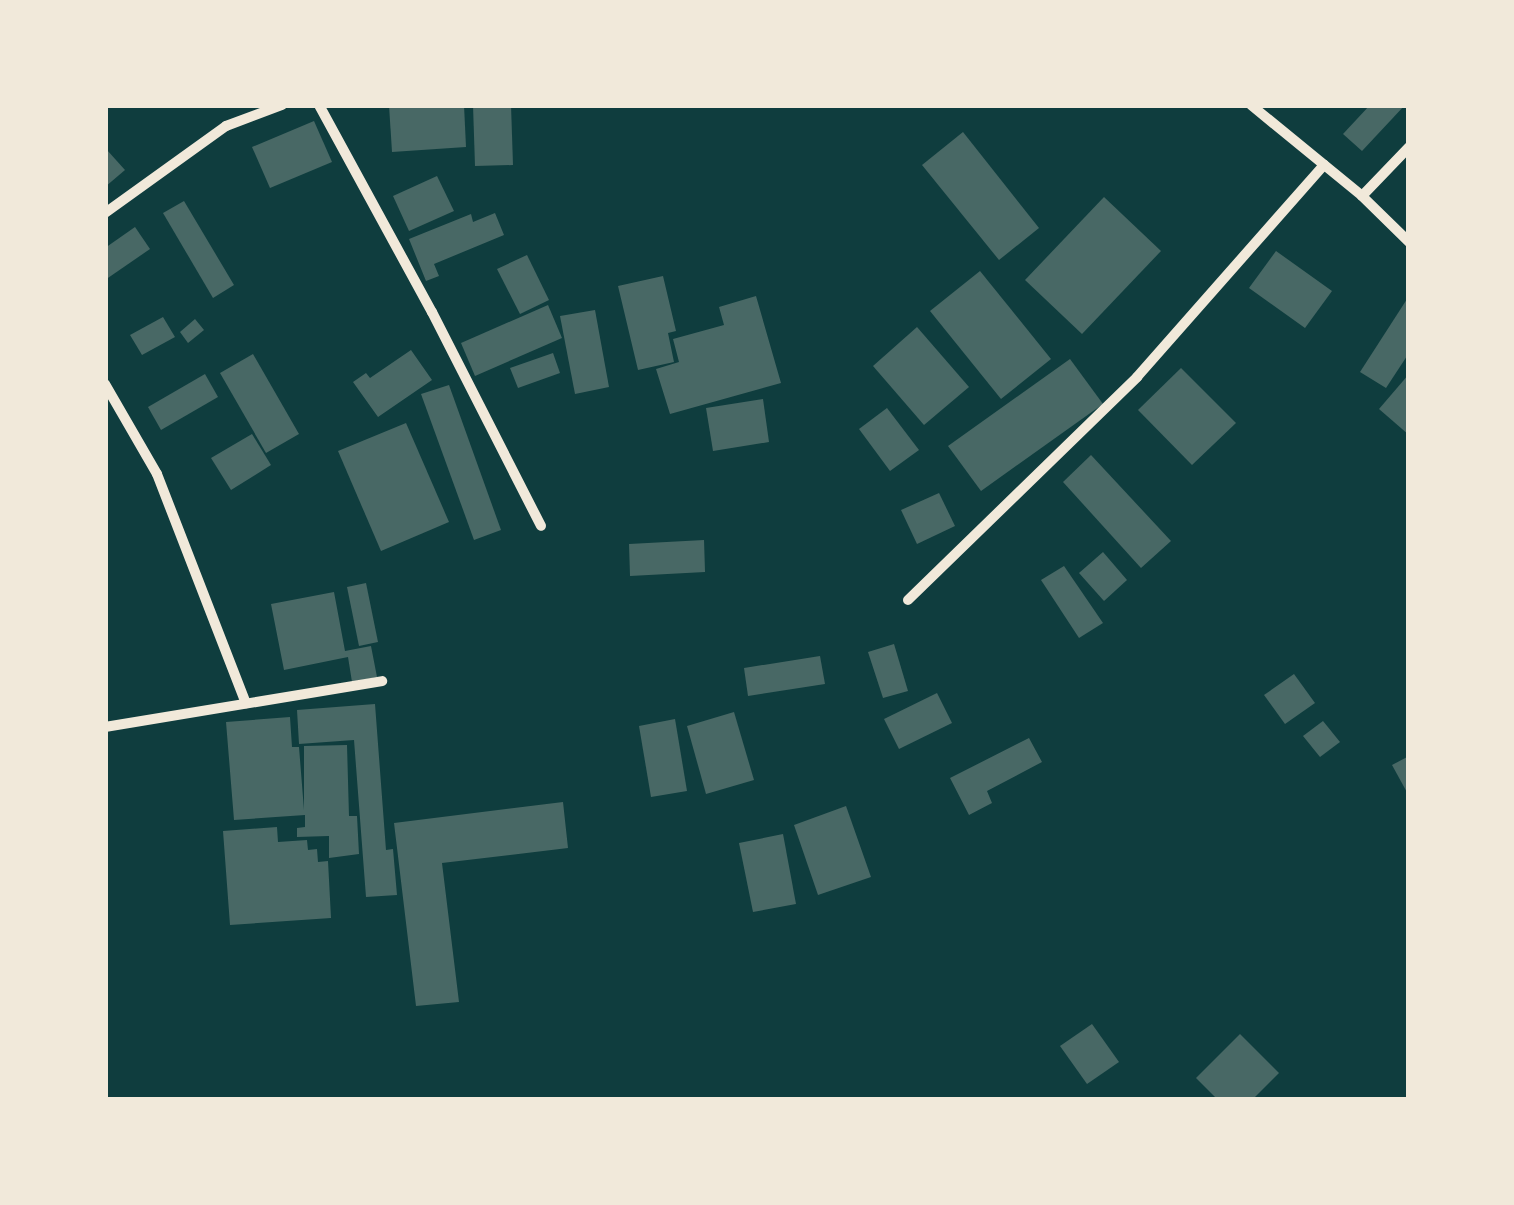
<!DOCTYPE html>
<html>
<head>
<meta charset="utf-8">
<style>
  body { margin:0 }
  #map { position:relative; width:1514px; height:1205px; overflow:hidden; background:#0f3d3e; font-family:"DM Sans",sans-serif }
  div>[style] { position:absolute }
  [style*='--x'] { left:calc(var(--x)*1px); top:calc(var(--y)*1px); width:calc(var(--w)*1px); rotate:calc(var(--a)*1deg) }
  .building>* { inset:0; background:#486865 }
  .minor>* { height:10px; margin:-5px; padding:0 5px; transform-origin:5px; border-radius:5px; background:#f1e9da }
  span { translate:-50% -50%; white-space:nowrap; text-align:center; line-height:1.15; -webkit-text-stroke:8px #f1e9da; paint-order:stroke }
  .frame { position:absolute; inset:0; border:108px solid #f1e9da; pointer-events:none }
</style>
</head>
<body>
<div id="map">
  <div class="building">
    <i style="clip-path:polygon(389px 105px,464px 105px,466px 147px,392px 152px)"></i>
    <i style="clip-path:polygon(473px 105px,511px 105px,513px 165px,475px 166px)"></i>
    <i style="clip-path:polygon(1370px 105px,1405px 105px,1362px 151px,1343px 134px)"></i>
    <i style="clip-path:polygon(314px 121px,332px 162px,270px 188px,252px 147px)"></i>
    <i style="clip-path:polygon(963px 132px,1039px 228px,999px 260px,922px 165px)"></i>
    <i style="clip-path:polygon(107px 150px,125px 170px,105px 187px,105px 151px)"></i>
    <i style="clip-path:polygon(437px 176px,454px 211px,409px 231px,393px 196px)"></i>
    <i style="clip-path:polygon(1104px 197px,1161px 251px,1082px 334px,1025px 280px)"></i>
    <i style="clip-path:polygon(184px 201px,234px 285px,213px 298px,163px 213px)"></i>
    <i style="clip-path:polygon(495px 213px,504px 235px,434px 264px,439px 276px,426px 281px,409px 239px,471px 214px,473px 222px)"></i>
    <i style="clip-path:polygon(135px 227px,150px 249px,105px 280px,105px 248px)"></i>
    <i style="clip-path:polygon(1276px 251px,1332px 291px,1305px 328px,1249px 288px)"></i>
    <i style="clip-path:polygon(527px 255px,549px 300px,520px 314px,497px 269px)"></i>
    <i style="clip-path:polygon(980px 271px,1051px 359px,1001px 399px,930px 311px)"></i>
    <i style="clip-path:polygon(663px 276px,676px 331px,668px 333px,674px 362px,638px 370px,618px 286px)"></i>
    <i style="clip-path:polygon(756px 296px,781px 383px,670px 414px,656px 369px,679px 362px,673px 339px,724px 325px,719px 307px)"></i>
    <i style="clip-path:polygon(1409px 296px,1409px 353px,1386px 388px,1360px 372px)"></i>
    <i style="clip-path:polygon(548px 305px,562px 338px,475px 376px,461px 343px)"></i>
    <i style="clip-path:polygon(595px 310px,609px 387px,575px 394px,560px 316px)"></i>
    <i style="clip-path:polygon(163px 317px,175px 337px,142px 355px,130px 335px)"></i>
    <i style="clip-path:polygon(195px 319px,204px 330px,188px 343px,180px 332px)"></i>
    <i style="clip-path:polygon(917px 327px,969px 387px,924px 425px,873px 366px)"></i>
    <i style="clip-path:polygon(411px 350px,432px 380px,378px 417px,353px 382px,366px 373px,370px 378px)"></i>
    <i style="clip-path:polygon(553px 353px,560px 373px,518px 388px,510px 368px)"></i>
    <i style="clip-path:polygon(253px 354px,299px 434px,266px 453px,220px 373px)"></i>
    <i style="clip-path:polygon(1070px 359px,1103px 404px,981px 491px,948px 446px)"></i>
    <i style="clip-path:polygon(1181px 368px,1236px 423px,1192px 465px,1138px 410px)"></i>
    <i style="clip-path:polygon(205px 374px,218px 397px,161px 430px,148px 407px)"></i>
    <i style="clip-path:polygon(1409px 374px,1409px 435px,1379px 409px)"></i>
    <i style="clip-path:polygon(449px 385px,501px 530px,474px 540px,421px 394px)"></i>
    <i style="clip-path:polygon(763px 399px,769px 442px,713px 451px,706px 408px)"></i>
    <i style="clip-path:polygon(887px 408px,919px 450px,890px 471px,859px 429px)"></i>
    <i style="clip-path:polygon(406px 423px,449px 522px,381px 551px,338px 451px)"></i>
    <i style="clip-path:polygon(252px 434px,271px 465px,231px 490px,211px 458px)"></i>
    <i style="clip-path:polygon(1091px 455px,1171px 541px,1141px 568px,1063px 482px)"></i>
    <i style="clip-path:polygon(939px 493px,955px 526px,917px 544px,901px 510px)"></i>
    <i style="clip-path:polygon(704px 540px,705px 572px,630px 576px,629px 544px)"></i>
    <i style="clip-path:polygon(1103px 552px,1127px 580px,1104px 601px,1079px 573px)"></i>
    <i style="clip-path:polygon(1064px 566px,1103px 623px,1079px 638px,1041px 580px)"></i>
    <i style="clip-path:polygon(366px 583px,378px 642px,359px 646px,347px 587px)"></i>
    <i style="clip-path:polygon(334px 592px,345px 651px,371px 646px,377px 677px,352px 682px,348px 657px,284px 670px,271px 604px)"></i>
    <i style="clip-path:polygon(894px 644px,908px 691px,883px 698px,868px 652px)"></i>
    <i style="clip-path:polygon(820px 656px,825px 684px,748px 696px,744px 668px)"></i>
    <i style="clip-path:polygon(1294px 674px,1315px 703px,1285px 724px,1264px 695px)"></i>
    <i style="clip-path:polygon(937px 693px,952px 723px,899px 749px,884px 719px)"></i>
    <i style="clip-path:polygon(375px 704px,386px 850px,393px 849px,397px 895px,366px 897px,354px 740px,299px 744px,297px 710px)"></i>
    <i style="clip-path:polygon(734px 712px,754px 780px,706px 794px,687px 726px)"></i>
    <i style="clip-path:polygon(290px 717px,292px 747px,299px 747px,304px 810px,304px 746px,347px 745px,349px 816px,357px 816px,359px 854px,329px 858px,329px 836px,297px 837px,297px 828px,305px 827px,305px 815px,234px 820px,226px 722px)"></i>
    <i style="clip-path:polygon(675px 719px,687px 791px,651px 797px,639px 726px)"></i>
    <i style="clip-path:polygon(1323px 721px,1340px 742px,1320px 757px,1303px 736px)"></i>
    <i style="clip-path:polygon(1029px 738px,1042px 762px,987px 791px,992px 803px,969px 815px,950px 778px)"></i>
    <i style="clip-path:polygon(1409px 756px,1409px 796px,1392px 765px)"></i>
    <i style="clip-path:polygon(563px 802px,568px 848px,442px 863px,459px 1002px,416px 1006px,394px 823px)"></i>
    <i style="clip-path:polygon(846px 806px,871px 877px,818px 895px,794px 825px)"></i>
    <i style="clip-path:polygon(277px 827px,278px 842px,307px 840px,308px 850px,317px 849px,318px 862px,328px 861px,331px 918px,230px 925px,223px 831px)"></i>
    <i style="clip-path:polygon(783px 834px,796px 904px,753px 912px,739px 843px)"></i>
    <i style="clip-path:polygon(1092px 1024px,1119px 1062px,1087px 1084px,1060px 1046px)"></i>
    <i style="clip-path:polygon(1240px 1034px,1279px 1073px,1252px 1100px,1218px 1100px,1196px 1078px)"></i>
  </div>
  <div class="minor">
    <i style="--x:319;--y:105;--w:236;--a:61.4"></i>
    <i style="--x:432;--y:312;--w:240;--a:63"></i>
    <i style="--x:1251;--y:105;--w:144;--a:39.3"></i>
    <i style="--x:1362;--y:196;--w:66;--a:44.4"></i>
    <i style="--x:1362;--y:196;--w:68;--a:-46.2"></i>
    <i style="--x:105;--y:213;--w:149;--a:-35.7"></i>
    <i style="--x:226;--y:126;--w:60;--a:-20.6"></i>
    <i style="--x:105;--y:384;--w:104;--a:60"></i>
    <i style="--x:157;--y:474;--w:246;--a:68.8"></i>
    <i style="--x:908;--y:600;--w:320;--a:-44.2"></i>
    <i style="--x:1137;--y:377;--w:283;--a:-48.6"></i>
    <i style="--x:105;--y:727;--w:281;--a:-9.4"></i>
  </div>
  <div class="frame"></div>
</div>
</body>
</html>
